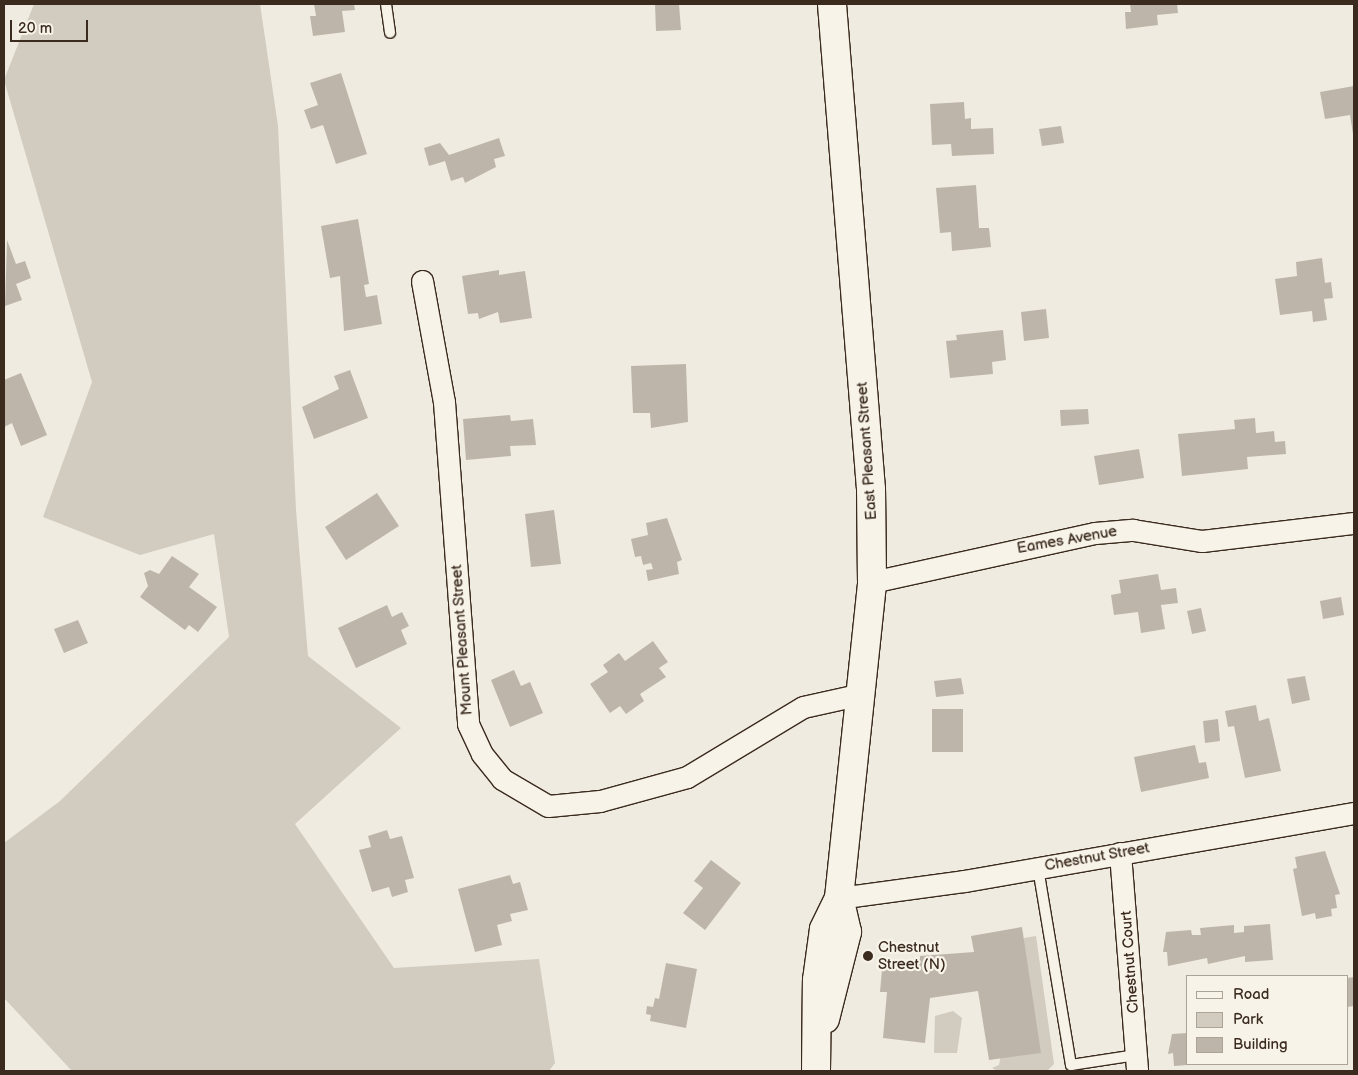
<!DOCTYPE html>
<html>
<head>
<meta charset="utf-8">
<style>
  body { margin:0 }
  #map { position:relative; width:1358px; height:1075px; overflow:hidden; background:#efebe0; font-family:"Balsamiq Sans",sans-serif }
  div>[style] { position:absolute }
  [style*='--x'] { left:calc(var(--x)*1px); top:calc(var(--y)*1px); width:calc(var(--w)*1px); rotate:calc(var(--a)*1deg) }
  .green>* { inset:0; background:#d1cbc0 }
  .building>* { inset:0; background:#bdb5aa }
  .roads { filter:drop-shadow(1px 0 #3b2a1e) drop-shadow(-1px 0 #3b2a1e) drop-shadow(0 1px #3b2a1e) drop-shadow(0 -1px #3b2a1e) }
  .service>* { height:10px; margin:-5px; padding:0 5px; transform-origin:5px; border-radius:5px; background:#f7f3e8 }
  .minor>* { height:21px; margin:-10.5px; padding:0 10.5px; transform-origin:10.5px; border-radius:10.5px; background:#f7f3e8 }
  .secondary>* { height:28px; margin:-14px; padding:0 14px; transform-origin:14px; border-radius:14px; background:#f7f3e8 }
  .dots>* { width:14px; height:14px; translate:-50% -50%; box-sizing:border-box; border:2px solid #f7f3e8; border-radius:50% }
  span { translate:-50% -50%; white-space:nowrap; text-align:center; line-height:1.15; -webkit-text-stroke:4.5px #f7f3e8; paint-order:stroke }
  .street-label { font-size:15px; color:#3b2a1e }
  .poi-label { font-size:15px; color:#3b2a1e }
  .left { translate:0 -50%; text-align:left }
  .frame { position:absolute; inset:0; border:5px solid #3b2a1e; pointer-events:none }
  .legend { position:absolute; left:1186px; top:975px; width:162px; height:90px; box-sizing:border-box; background:#f7f3e8; border:1px solid #aca397; margin:0; padding:6px 9px; list-style:none; font-size:15px; color:#3b2a1e }
  .legend li { display:flex; align-items:center; gap:10px; height:25px }
  .legend b { width:25px; border:1px solid #aca397 }
  .scale { position:absolute; left:10px; top:20px; width:78px; height:22px; box-sizing:border-box; border:2px solid #3b2a1e; border-top:0; padding-left:6px; font-size:15px; line-height:18px; white-space:nowrap; color:#3b2a1e; -webkit-text-stroke:4px #f7f3e8; paint-order:stroke }
</style>
</head>
<body>
<div id="map">
  <div class="green">
    <i style="clip-path:polygon(34px 4px,260px 4px,278px 126px,296px 510px,308px 656px,401px 728px,295px 824px,394px 968px,539px 959px,555px 1063px,549px 1071px,72px 1071px,4px 998px,4px 843px,60px 801px,229px 637px,214px 534px,140px 555px,43px 517px,92px 382px,4px 80px)"></i>
    <i style="clip-path:polygon(1036px 936px,1054px 1064px,1047px 1071px,998px 1071px,992px 1068px,999px 1065px,1024px 938px)"></i>
    <i style="clip-path:polygon(953px 1011px,962px 1018px,957px 1053px,934px 1053px,935px 1016px)"></i>
  </div>
  <div class="building">
    <i style="clip-path:polygon(314px 4px,354px 4px,355px 10px,342px 11px,345px 32px,313px 36px,310px 16px,316px 16px)"></i>
    <i style="clip-path:polygon(655px 4px,679px 4px,681px 30px,656px 31px)"></i>
    <i style="clip-path:polygon(1130px 4px,1177px 4px,1178px 13px,1157px 15px,1158px 25px,1126px 29px,1125px 12px,1131px 12px)"></i>
    <i style="clip-path:polygon(341px 73px,367px 154px,336px 164px,323px 125px,311px 129px,304px 110px,318px 105px,310px 83px)"></i>
    <i style="clip-path:polygon(1354px 86px,1354px 134px,1353px 134px,1350px 115px,1325px 119px,1320px 92px)"></i>
    <i style="clip-path:polygon(964px 102px,965px 119px,971px 118px,971px 129px,993px 128px,994px 154px,952px 156px,951px 144px,932px 145px,930px 104px)"></i>
    <i style="clip-path:polygon(1061px 126px,1064px 143px,1042px 146px,1039px 129px)"></i>
    <i style="clip-path:polygon(499px 138px,505px 156px,494px 159px,496px 167px,465px 183px,463px 177px,451px 181px,445px 161px,429px 166px,424px 148px,440px 143px,449px 155px)"></i>
    <i style="clip-path:polygon(976px 185px,979px 228px,989px 228px,991px 247px,952px 251px,951px 232px,940px 233px,936px 188px)"></i>
    <i style="clip-path:polygon(358px 219px,369px 284px,364px 285px,366px 297px,377px 295px,382px 324px,344px 331px,340px 276px,330px 278px,321px 226px)"></i>
    <i style="clip-path:polygon(7px 240px,16px 264px,25px 261px,31px 278px,16px 284px,22px 300px,5px 306px)"></i>
    <i style="clip-path:polygon(1322px 258px,1325px 283px,1331px 282px,1333px 298px,1324px 299px,1327px 320px,1313px 322px,1312px 311px,1280px 315px,1275px 279px,1297px 276px,1296px 262px)"></i>
    <i style="clip-path:polygon(499px 270px,499px 275px,525px 271px,532px 318px,500px 323px,498px 312px,479px 319px,478px 313px,468px 314px,462px 276px)"></i>
    <i style="clip-path:polygon(1046px 309px,1049px 338px,1024px 341px,1021px 312px)"></i>
    <i style="clip-path:polygon(1003px 330px,1006px 360px,992px 362px,993px 374px,950px 378px,946px 341px,957px 340px,956px 335px)"></i>
    <i style="clip-path:polygon(686px 364px,688px 422px,651px 428px,650px 413px,633px 413px,631px 366px)"></i>
    <i style="clip-path:polygon(350px 370px,368px 418px,314px 439px,302px 407px,339px 389px,334px 376px)"></i>
    <i style="clip-path:polygon(21px 373px,47px 435px,21px 446px,12px 423px,4px 427px,4px 380px)"></i>
    <i style="clip-path:polygon(1088px 409px,1089px 424px,1061px 426px,1060px 410px)"></i>
    <i style="clip-path:polygon(510px 415px,511px 421px,533px 419px,536px 445px,510px 446px,511px 456px,466px 460px,463px 419px)"></i>
    <i style="clip-path:polygon(1255px 418px,1256px 433px,1274px 431px,1275px 442px,1285px 441px,1286px 454px,1247px 457px,1248px 469px,1182px 476px,1178px 434px,1235px 429px,1234px 420px)"></i>
    <i style="clip-path:polygon(1139px 449px,1144px 478px,1099px 485px,1094px 456px)"></i>
    <i style="clip-path:polygon(377px 493px,399px 526px,346px 560px,325px 527px)"></i>
    <i style="clip-path:polygon(554px 510px,561px 564px,531px 567px,525px 514px)"></i>
    <i style="clip-path:polygon(667px 518px,682px 560px,677px 562px,679px 574px,648px 581px,646px 570px,653px 569px,651px 563px,643px 565px,641px 556px,635px 557px,631px 539px,648px 535px,646px 523px)"></i>
    <i style="clip-path:polygon(172px 556px,199px 574px,189px 587px,217px 607px,198px 632px,189px 625px,185px 630px,140px 597px,148px 586px,144px 573px,150px 570px,159px 574px)"></i>
    <i style="clip-path:polygon(1158px 574px,1161px 590px,1176px 588px,1178px 603px,1161px 605px,1165px 629px,1141px 633px,1138px 612px,1114px 615px,1111px 595px,1121px 593px,1119px 580px)"></i>
    <i style="clip-path:polygon(1341px 597px,1344px 615px,1323px 619px,1320px 601px)"></i>
    <i style="clip-path:polygon(387px 605px,392px 617px,402px 612px,409px 626px,401px 630px,407px 644px,356px 668px,338px 628px)"></i>
    <i style="clip-path:polygon(1201px 608px,1206px 631px,1192px 634px,1187px 611px)"></i>
    <i style="clip-path:polygon(78px 620px,88px 643px,64px 653px,54px 629px)"></i>
    <i style="clip-path:polygon(653px 641px,668px 662px,659px 668px,666px 677px,640px 694px,644px 701px,626px 714px,620px 706px,610px 713px,590px 684px,608px 672px,603px 665px,619px 653px,625px 661px)"></i>
    <i style="clip-path:polygon(514px 670px,521px 686px,530px 682px,543px 713px,510px 727px,491px 680px)"></i>
    <i style="clip-path:polygon(1305px 676px,1310px 700px,1292px 704px,1287px 679px)"></i>
    <i style="clip-path:polygon(961px 678px,964px 694px,936px 697px,934px 681px)"></i>
    <i style="clip-path:polygon(1256px 705px,1259px 721px,1269px 718px,1281px 771px,1245px 778px,1234px 726px,1228px 727px,1225px 711px)"></i>
    <i style="clip-path:polygon(932px 709px,963px 709px,963px 752px,932px 752px)"></i>
    <i style="clip-path:polygon(1218px 719px,1220px 741px,1205px 743px,1203px 721px)"></i>
    <i style="clip-path:polygon(1195px 745px,1199px 763px,1206px 762px,1209px 778px,1141px 792px,1134px 757px)"></i>
    <i style="clip-path:polygon(387px 830px,390px 839px,402px 836px,414px 878px,405px 880px,408px 892px,392px 897px,389px 887px,372px 892px,359px 850px,371px 847px,368px 836px)"></i>
    <i style="clip-path:polygon(1325px 851px,1340px 894px,1335px 895px,1337px 908px,1331px 909px,1332px 916px,1316px 919px,1315px 913px,1302px 916px,1293px 869px,1297px 868px,1295px 857px)"></i>
    <i style="clip-path:polygon(711px 860px,741px 883px,705px 930px,683px 913px,703px 888px,694px 881px)"></i>
    <i style="clip-path:polygon(510px 875px,513px 884px,520px 882px,528px 910px,510px 914px,512px 921px,497px 925px,502px 945px,475px 952px,458px 889px)"></i>
    <i style="clip-path:polygon(1270px 924px,1273px 960px,1245px 962px,1245px 956px,1208px 964px,1207px 958px,1168px 966px,1167px 952px,1163px 952px,1166px 932px,1191px 930px,1192px 935px,1201px 935px,1200px 928px,1234px 925px,1234px 933px,1244px 932px,1244px 926px)"></i>
    <i style="clip-path:polygon(1022px 927px,1041px 1053px,989px 1060px,978px 991px,930px 998px,925px 1043px,883px 1038px,887px 992px,880px 992px,882px 969px,903px 966px,920px 959px,920px 956px,974px 952px,971px 936px)"></i>
    <i style="clip-path:polygon(666px 963px,697px 969px,686px 1028px,650px 1021px,651px 1015px,646px 1014px,647px 1006px,653px 1007px,655px 998px,659px 999px)"></i>
    <i style="clip-path:polygon(1354px 977px,1354px 1006px,1347px 1007px,1347px 978px)"></i>
    <i style="clip-path:polygon(1187px 1033px,1187px 1065px,1174px 1066px,1173px 1053px,1168px 1054px,1172px 1034px)"></i>
  </div>
  <div class="roads">
    <div class="service">
      <i style="--x:386;--y:4;--w:29;--a:82"></i>
      <i style="--x:1038;--y:868;--w:200;--a:80.5"></i>
      <i style="--x:1071;--y:1065;--w:66;--a:-8.7"></i>
    </div>
    <div class="minor">
      <i style="--x:422;--y:281;--w:123;--a:79.7"></i>
      <i style="--x:444;--y:402;--w:323;--a:85.7"></i>
      <i style="--x:468;--y:724;--w:33;--a:65"></i>
      <i style="--x:482;--y:754;--w:32;--a:51"></i>
      <i style="--x:502;--y:779;--w:53;--a:30.4"></i>
      <i style="--x:548;--y:806;--w:52;--a:-5.5"></i>
      <i style="--x:600;--y:801;--w:90;--a:-15.4"></i>
      <i style="--x:687;--y:777;--w:135;--a:-31.1"></i>
      <i style="--x:803;--y:707;--w:59;--a:-12.6"></i>
      <i style="--x:872;--y:582;--w:228;--a:-12.4"></i>
      <i style="--x:1095;--y:533;--w:38;--a:-5"></i>
      <i style="--x:1133;--y:530;--w:70;--a:9.1"></i>
      <i style="--x:1202;--y:541;--w:153;--a:-6.8"></i>
      <i style="--x:1120;--y:853;--w:219;--a:85.5"></i>
      <i style="--x:839;--y:898;--w:126;--a:-7.7"></i>
      <i style="--x:964;--y:881;--w:396;--a:-9.9"></i>
    </div>
    <div class="secondary">
      <i style="--x:825;--y:1019;--w:90;--a:-75.8"></i>
      <i style="--x:847;--y:932;--w:35;--a:-103"></i>
      <i style="--x:816;--y:1071;--w:91;--a:-89.4"></i>
      <i style="--x:817;--y:980;--w:51;--a:-82.2"></i>
      <i style="--x:824;--y:929;--w:34;--a:-64"></i>
      <i style="--x:839;--y:898;--w:318;--a:-84"></i>
      <i style="--x:872;--y:582;--w:93;--a:-90.6"></i>
      <i style="--x:871;--y:489;--w:487;--a:-94.6"></i>
    </div>
  </div>
  <div class="dots">
    <i style="left:868px;top:956px;background:#3b2a1e"></i>
  </div>
  <div class="street-label">
    <span style="left:867px;top:451px;rotate:-94deg">East Pleasant Street</span>
    <span style="left:1067px;top:540px;rotate:-10deg">Eames Avenue</span>
    <span style="left:462px;top:640px;rotate:-94deg">Mount Pleasant Street</span>
    <span style="left:1097px;top:857px;rotate:-10deg">Chestnut Street</span>
    <span style="left:1130px;top:962px;rotate:-94deg">Chestnut Court</span>
  </div>
  <div class="poi-label">
    <span class="left" style="left:878px;top:956px">Chestnut<br>Street (N)</span>
  </div>
  <div class="frame"></div>
  <ul class="legend">
  <li><b style="height:6px;background:#f7f3e8"></b>Road</li>
  <li><b style="height:14px;background:#d1cbc0"></b>Park</li>
  <li><b style="height:14px;background:#bdb5aa"></b>Building</li>
  </ul>
  <div class="scale">20 m</div>
</div>
</body>
</html>
